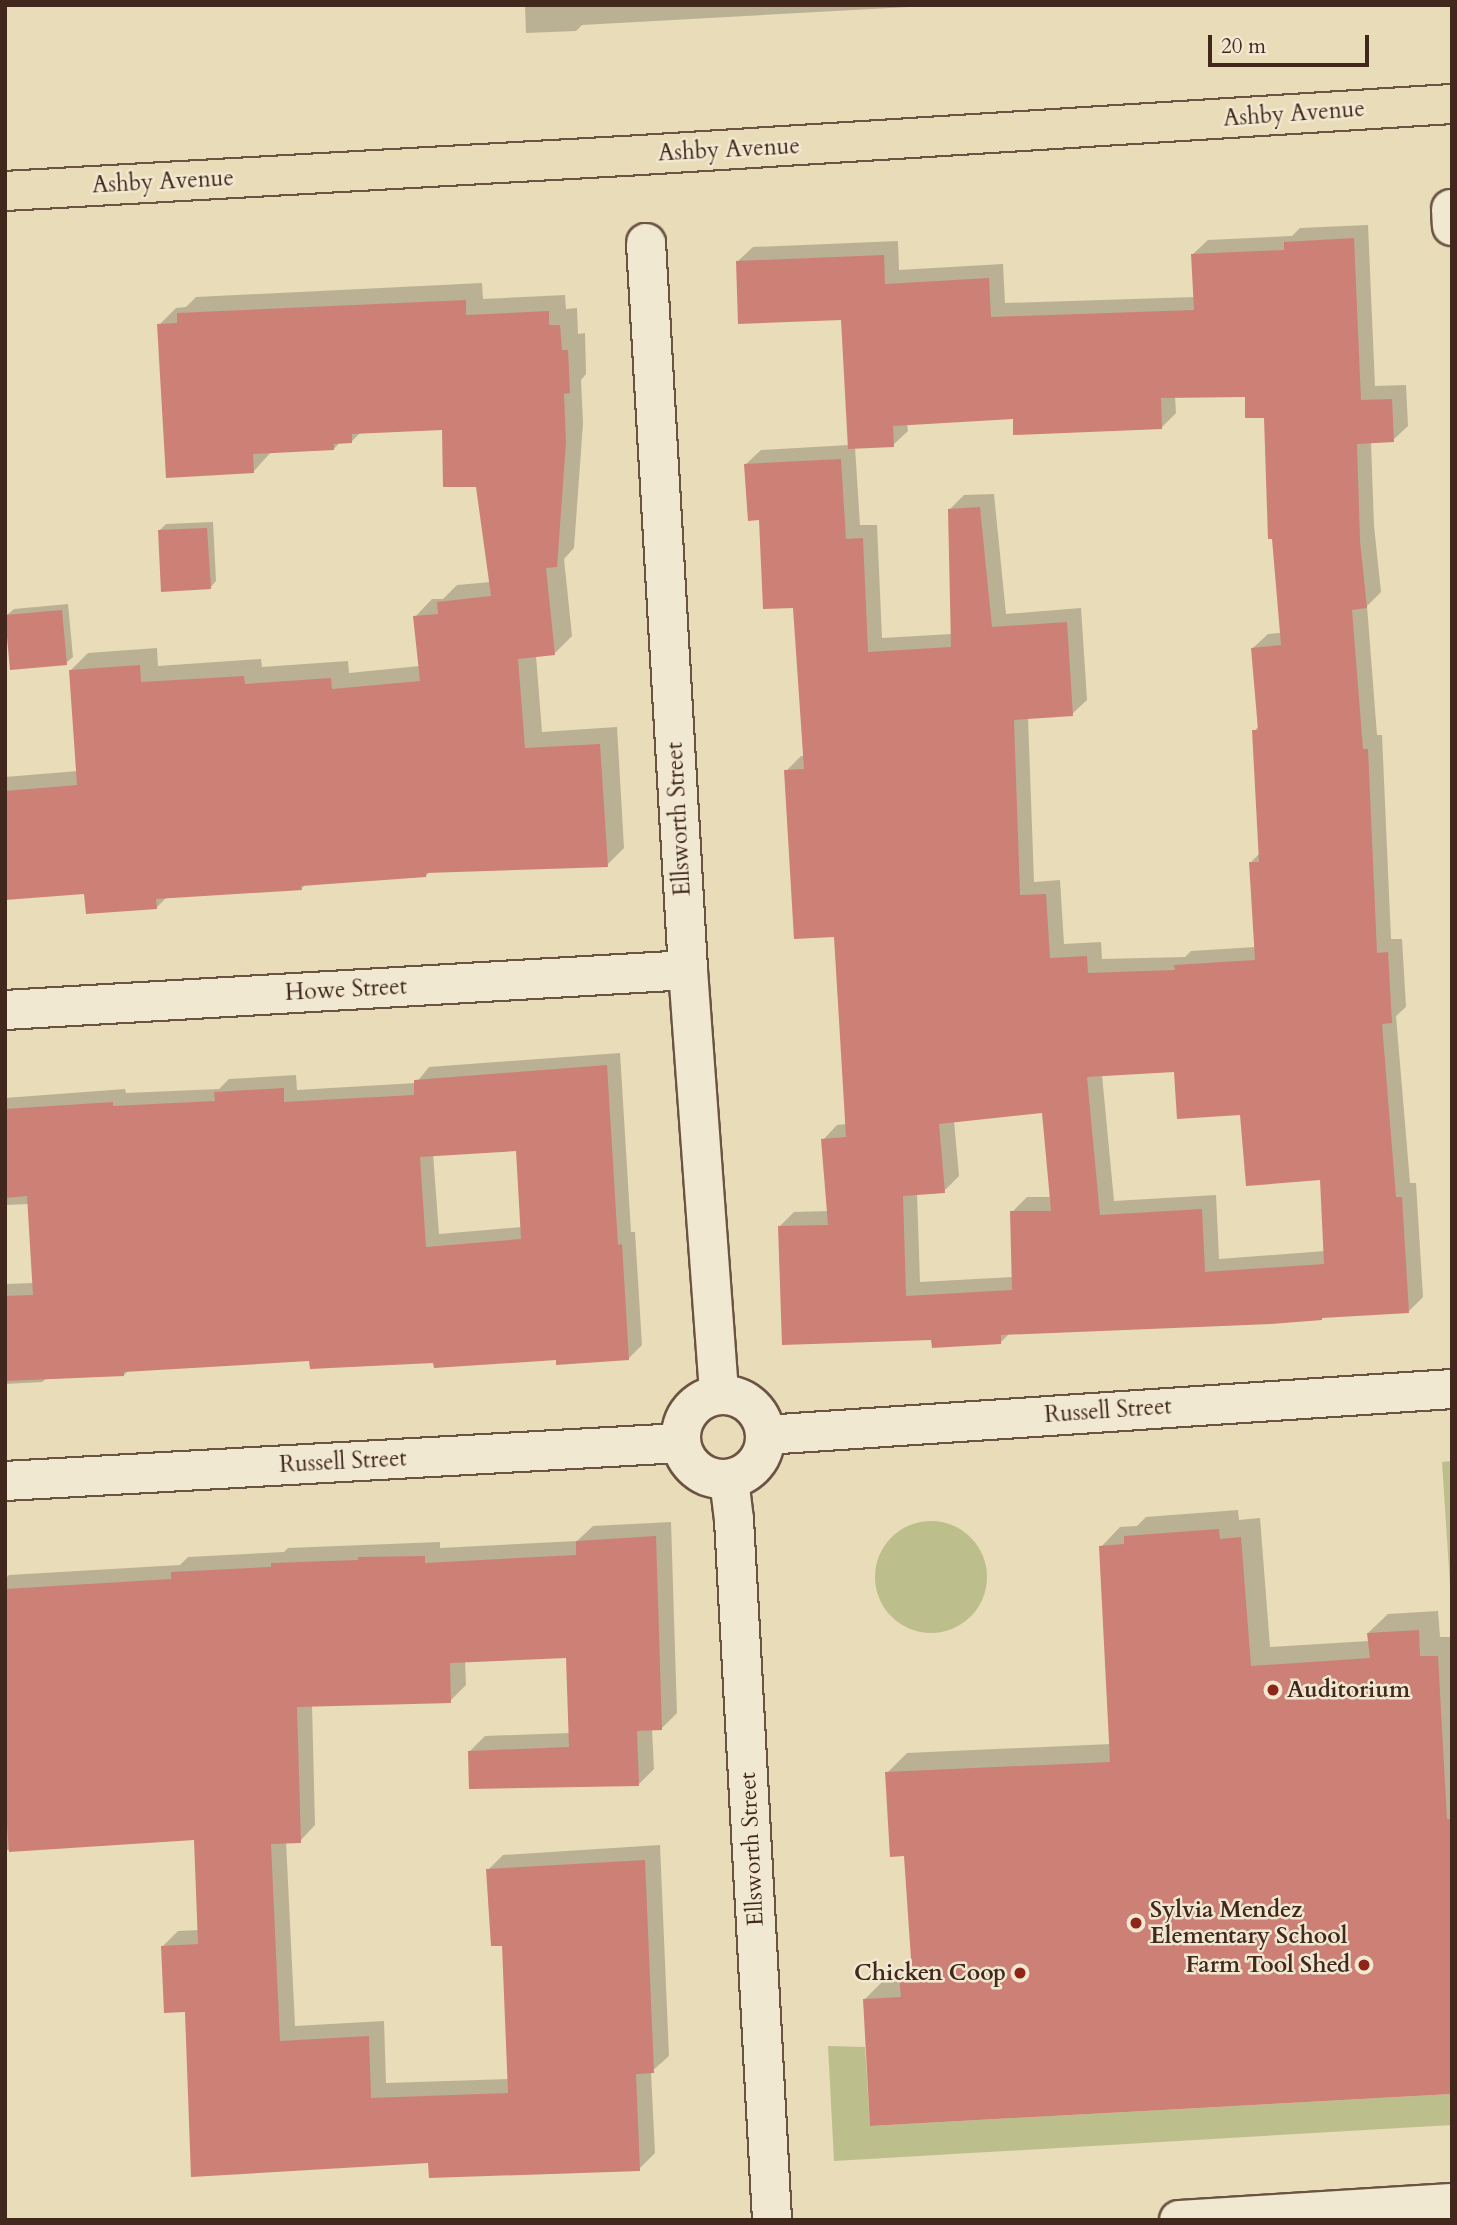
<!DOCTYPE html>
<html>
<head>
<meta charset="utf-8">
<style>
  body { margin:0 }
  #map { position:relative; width:1457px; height:2225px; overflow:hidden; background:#e9dcb8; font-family:Cardo,serif }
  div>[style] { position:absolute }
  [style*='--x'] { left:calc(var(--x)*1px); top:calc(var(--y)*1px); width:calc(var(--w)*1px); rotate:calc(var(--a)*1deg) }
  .green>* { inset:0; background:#bcbf8b }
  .round { border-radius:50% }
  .shadow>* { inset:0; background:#0003 }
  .building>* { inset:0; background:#cd8076 }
  .roads { filter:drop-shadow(2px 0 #6b5443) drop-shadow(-2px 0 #6b5443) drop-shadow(0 2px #6b5443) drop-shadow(0 -2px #6b5443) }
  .minor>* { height:38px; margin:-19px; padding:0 19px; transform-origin:19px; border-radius:19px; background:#f1e8d1 }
  .minor>.ring { margin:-19px; padding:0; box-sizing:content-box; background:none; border:38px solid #f1e8d1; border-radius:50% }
  .primary>* { height:38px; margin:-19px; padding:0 19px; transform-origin:19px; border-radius:19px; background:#e9dcb8 }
  .dots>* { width:19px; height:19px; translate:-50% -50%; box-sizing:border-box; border:4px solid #f1e8d1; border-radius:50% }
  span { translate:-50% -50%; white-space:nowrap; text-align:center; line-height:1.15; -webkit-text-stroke:5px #f1e8d1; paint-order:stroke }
  .street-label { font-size:23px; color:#41271c }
  .poi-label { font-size:23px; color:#41271c; font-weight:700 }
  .left { translate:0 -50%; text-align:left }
  .right { translate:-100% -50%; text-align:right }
  .frame { position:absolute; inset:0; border:7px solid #41271c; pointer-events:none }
  .scale { position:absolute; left:1208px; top:35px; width:161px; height:32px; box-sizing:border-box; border:4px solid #41271c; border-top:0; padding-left:9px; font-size:21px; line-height:24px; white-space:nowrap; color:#41271c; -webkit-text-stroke:5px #f1e8d1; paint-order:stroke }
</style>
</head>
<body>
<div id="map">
  <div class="green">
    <i style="clip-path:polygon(1452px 1461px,1452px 1615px,1442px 1462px)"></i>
    <i class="round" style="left:875px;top:1521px;width:112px;height:112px"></i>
    <i style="clip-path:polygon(828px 2046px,865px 2047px,870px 2126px,1452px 2094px,1452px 2125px,834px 2161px)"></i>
  </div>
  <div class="shadow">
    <i style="clip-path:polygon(525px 5px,945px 5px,582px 25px,576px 31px,526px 33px)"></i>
    <i style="clip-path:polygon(evenodd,1368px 225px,1375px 386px,1406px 385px,1408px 426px,1393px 440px,1371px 442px,1374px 526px,1381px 592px,1367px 606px,1377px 735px,1382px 735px,1391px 939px,1402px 939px,1406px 1007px,1396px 1016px,1410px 1183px,1416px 1183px,1423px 1297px,1408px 1312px,1010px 1333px,1000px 1343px,933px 1338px,779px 1227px,794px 1212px,829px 1211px,823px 1140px,837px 1125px,847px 1124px,836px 935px,786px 771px,801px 756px,805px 756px,794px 606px,761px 518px,746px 464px,761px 450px,849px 445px,843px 319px,738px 261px,753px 247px,898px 241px,899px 270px,1003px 264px,1005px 303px,1195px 297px,1193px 254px,1208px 240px,1292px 236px,1300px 228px,1368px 225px,1247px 395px,1265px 416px,1281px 633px,1268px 634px,1253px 648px,1259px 726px,1254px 731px,1260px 853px,1250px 863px,1256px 947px,1191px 951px,1185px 957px,1102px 959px,1101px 942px,1064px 944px,1060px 880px,1034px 882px,1028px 717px,1072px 714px,1087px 700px,1081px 608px,1006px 614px,994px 494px,964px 495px,949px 510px,952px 634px,882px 638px,877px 525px,860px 525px,855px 447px,893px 445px,908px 431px,907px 424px,1015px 417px,1161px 428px,1176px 413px,1175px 396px,1247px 395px,1368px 225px,1176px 1070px,1242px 1113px,1321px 1178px,1325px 1251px,1219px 1259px,1216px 1195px,1114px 1201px,1102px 1075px,1176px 1070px,1368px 225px,1044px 1111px,1052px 1197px,1027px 1197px,1012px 1212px,1013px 1277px,920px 1282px,917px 1193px,944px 1191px,959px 1176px,954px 1121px,1044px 1111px)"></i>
    <i style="clip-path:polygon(482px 283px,483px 299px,565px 295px,566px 309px,577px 308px,578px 334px,585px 333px,586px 374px,581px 380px,583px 423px,574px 548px,564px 559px,572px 636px,554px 654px,536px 656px,542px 732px,617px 727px,624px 848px,607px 865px,430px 871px,426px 876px,306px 884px,301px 889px,167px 897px,156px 908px,86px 892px,5px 898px,5px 777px,78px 771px,71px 670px,88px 653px,157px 648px,158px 666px,261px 659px,262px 667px,348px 661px,349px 673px,420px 666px,415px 617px,432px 599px,443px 599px,457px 585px,491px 582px,477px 485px,444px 428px,361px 432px,351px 442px,340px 442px,334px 449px,271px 452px,253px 472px,159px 325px,176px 308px,186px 307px,196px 297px)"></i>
    <i style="clip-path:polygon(213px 522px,216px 581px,210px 588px,159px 531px,166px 524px)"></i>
    <i style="clip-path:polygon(68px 604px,73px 657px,66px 663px,7px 615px,14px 609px)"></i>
    <i style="clip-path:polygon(evenodd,620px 1053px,631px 1232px,635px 1232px,642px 1345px,629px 1358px,311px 1359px,129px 1370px,124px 1375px,47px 1378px,42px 1382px,5px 1384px,5px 1284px,34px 1283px,29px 1204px,5px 1205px,5px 1098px,125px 1089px,126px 1093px,219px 1089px,229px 1079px,296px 1075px,297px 1090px,416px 1083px,429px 1067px,620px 1053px,517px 1149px,522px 1227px,439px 1234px,433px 1154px,517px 1149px)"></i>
    <i style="clip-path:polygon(1238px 1510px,1239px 1520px,1260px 1518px,1270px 1647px,1369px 1641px,1368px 1633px,1388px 1614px,1438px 1611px,1440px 1637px,1452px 1637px,1452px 2093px,864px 2000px,884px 1980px,901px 1979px,913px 1963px,906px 1854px,887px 1773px,907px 1753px,1111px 1744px,1101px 1547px,1120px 1527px,1137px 1526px,1146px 1517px)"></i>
    <i style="clip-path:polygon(671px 1522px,677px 1713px,661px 1729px,652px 1729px,654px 1769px,639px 1784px,469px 1752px,485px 1736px,570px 1733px,568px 1656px,465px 1660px,466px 1685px,450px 1701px,312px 1705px,315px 1825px,300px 1841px,286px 1841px,295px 2026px,384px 2021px,386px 2083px,509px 2079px,503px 1944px,488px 1870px,503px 1855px,660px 1845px,669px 2056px,651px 2072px,655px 2153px,639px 2169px,430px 2161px,186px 2010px,162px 1947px,178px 1931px,199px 1930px,195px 1838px,5px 1850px,5px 1579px,9px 1575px,180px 1565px,188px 1557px,284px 1552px,288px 1548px,440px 1542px,440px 1548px,577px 1541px,593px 1526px)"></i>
  </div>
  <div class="building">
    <i style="clip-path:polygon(evenodd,1354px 238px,1361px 400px,1392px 399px,1394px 442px,1357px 444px,1360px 541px,1367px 608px,1352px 610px,1363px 749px,1368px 749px,1377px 953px,1388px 952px,1392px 1023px,1382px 1024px,1396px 1197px,1402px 1197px,1409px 1313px,1322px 1318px,1322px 1320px,1271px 1324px,1001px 1335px,1001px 1344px,932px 1348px,931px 1340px,782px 1345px,778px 1226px,828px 1225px,821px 1139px,846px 1137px,834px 937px,794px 939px,784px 770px,804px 769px,793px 608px,763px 609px,759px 520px,748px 521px,744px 464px,841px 459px,846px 539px,863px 538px,868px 652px,951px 647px,948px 509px,980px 507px,992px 627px,1067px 622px,1073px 716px,1014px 720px,1020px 895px,1046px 894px,1050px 958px,1087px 956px,1088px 973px,1175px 970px,1174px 965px,1255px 960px,1249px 862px,1259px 862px,1252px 730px,1258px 730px,1251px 648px,1281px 645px,1272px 539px,1268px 539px,1264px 418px,1245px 418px,1245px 397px,1161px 398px,1162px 429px,1013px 435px,1013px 419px,893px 426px,894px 447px,848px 449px,841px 320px,738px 324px,736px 261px,884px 255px,885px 284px,989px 278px,991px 317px,1194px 310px,1191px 254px,1284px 250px,1284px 242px,1354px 238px,1174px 1072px,1177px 1119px,1240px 1115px,1246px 1186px,1320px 1180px,1324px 1264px,1205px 1272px,1202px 1209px,1100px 1215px,1087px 1077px,1174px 1072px,1354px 238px,1042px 1113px,1051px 1211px,1010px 1211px,1012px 1290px,906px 1296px,903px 1196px,945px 1193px,939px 1124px,1042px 1113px)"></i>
    <i style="clip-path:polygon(466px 300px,466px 315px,549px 311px,549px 325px,560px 325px,562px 350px,568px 350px,570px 393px,564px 394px,566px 442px,557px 567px,546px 568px,555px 655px,518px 659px,525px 748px,600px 744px,608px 867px,426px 873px,426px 877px,301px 886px,302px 890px,156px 899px,157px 909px,86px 914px,84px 894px,5px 900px,5px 791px,77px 785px,69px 670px,140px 665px,141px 682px,244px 676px,245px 684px,331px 678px,332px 689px,420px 681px,413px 616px,438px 614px,437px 602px,491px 596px,476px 487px,443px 487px,442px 430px,352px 434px,352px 443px,334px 444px,334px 450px,253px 454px,254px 473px,166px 478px,157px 324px,177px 323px,177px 313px)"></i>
    <i style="clip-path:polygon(207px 528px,211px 589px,161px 592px,158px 530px)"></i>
    <i style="clip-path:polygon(62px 610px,67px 665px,10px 670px,5px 615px)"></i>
    <i style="clip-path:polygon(evenodd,607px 1065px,618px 1245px,622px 1244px,629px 1360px,556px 1365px,556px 1360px,434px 1368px,433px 1363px,310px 1369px,309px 1361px,124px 1372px,124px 1376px,5px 1381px,5px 1296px,33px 1295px,27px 1196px,5px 1198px,5px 1109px,113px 1102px,113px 1106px,215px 1101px,214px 1092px,284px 1088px,284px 1102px,414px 1095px,414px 1080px,607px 1065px,516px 1151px,521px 1239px,426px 1247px,420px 1157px,516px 1151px)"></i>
    <i style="clip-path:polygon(1219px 1529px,1220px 1539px,1241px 1537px,1251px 1666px,1370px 1658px,1367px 1633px,1419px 1630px,1420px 1656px,1438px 1656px,1447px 1819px,1452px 1819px,1452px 2094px,870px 2126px,863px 1999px,901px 1997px,899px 1975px,912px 1974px,904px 1856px,890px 1857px,885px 1772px,1110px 1762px,1099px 1546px,1124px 1544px,1124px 1536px)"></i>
    <i style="clip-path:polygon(656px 1536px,662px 1730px,637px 1731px,639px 1786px,469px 1789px,468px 1751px,569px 1747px,566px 1658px,450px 1663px,451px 1703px,297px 1707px,301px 1843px,271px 1844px,280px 2041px,369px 2036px,371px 2098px,508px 2093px,502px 1946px,491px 1946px,486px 1869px,645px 1860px,654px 2073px,636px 2074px,640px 2171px,429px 2178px,428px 2163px,191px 2177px,185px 2012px,164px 2013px,161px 1946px,198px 1944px,194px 1840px,9px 1852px,5px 1797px,5px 1589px,171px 1579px,171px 1572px,271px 1567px,271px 1563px,358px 1560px,358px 1557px,425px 1556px,425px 1563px,576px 1555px,576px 1541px)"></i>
  </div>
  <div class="roads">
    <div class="minor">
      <i style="--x:1451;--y:209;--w:17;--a:87"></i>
      <i style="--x:646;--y:243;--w:728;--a:86.69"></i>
      <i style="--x:688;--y:970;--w:426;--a:85.8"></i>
      <i style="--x:5;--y:1010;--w:684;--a:-3.35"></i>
      <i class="ring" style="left:681px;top:1395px;width:46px;height:46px"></i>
      <i style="--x:765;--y:1435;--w:689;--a:-3.83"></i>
      <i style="--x:729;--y:1479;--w:41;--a:83"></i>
      <i style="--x:734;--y:1520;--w:701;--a:86.89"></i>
      <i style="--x:5;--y:1481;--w:676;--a:-3.22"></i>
      <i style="--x:1179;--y:2220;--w:274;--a:-3.6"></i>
    </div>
    <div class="primary">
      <i style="--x:5;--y:191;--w:637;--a:-3.24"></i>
      <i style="--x:641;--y:155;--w:813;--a:-3.6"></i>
    </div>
  </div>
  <div class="dots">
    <i style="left:1273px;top:1690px;background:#8f2418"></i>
    <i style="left:1136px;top:1923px;background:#8f2418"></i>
    <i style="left:1364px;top:1965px;background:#8f2418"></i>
    <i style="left:1020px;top:1973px;background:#8f2418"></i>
  </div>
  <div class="street-label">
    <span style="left:1294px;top:114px;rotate:-4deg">Ashby Avenue</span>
    <span style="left:729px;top:150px;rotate:-3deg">Ashby Avenue</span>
    <span style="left:163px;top:182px;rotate:-3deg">Ashby Avenue</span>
    <span style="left:679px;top:819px;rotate:-93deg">Ellsworth Street</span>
    <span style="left:346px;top:990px;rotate:-3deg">Howe Street</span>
    <span style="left:1108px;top:1411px;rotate:-4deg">Russell Street</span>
    <span style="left:343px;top:1462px;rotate:-3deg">Russell Street</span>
    <span style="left:752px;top:1849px;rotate:-93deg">Ellsworth Street</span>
  </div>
  <div class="poi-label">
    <span class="left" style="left:1287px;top:1690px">Auditorium</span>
    <span class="left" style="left:1150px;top:1923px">Sylvia Mendez<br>Elementary School</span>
    <span class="right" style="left:1350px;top:1965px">Farm Tool Shed</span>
    <span class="right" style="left:1006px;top:1973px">Chicken Coop</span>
  </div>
  <div class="frame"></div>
  <div class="scale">20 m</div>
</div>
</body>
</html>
